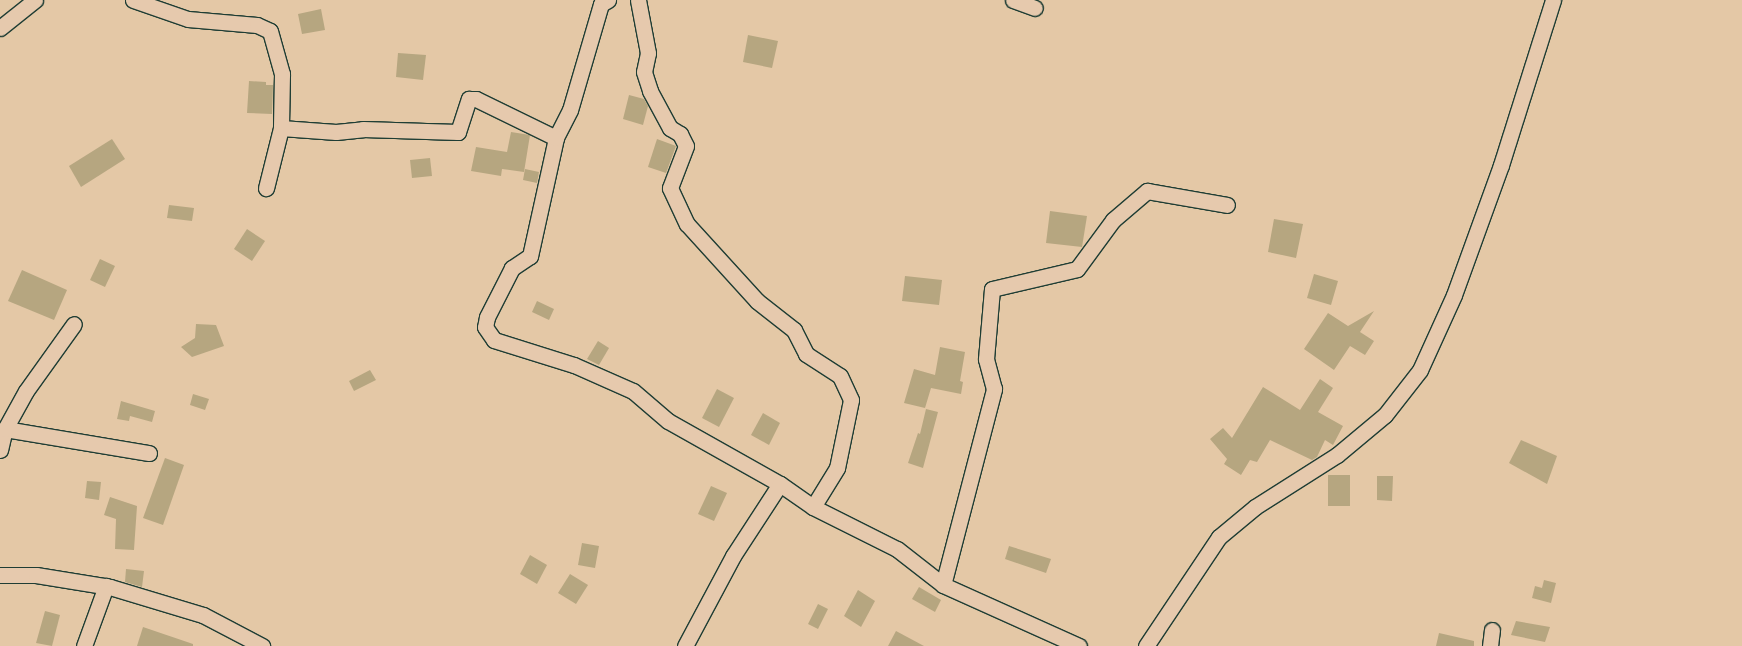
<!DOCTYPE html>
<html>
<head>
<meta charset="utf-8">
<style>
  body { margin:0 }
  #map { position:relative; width:1742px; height:646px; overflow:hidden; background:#e4c8a6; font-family:Delius,sans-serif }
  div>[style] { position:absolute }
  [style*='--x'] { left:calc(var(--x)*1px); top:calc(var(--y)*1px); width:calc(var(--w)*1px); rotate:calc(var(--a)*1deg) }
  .building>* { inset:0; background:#b6a680 }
  .roads { filter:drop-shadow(1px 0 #1f3d34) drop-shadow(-1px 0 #1f3d34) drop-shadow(0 1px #1f3d34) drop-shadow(0 -1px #1f3d34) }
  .street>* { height:15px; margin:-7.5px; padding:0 7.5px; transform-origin:7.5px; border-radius:7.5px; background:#e6c9ad }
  span { translate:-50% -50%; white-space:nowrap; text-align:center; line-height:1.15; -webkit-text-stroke:4px #e6c9ad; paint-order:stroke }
</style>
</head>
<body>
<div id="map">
  <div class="building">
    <i style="clip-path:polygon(321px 9px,325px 30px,302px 34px,298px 14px)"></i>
    <i style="clip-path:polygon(748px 35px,778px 41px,772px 68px,743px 62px)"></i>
    <i style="clip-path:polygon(398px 53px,426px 55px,423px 80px,396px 77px)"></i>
    <i style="clip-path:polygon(249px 81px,266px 82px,266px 85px,273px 85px,272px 114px,247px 113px)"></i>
    <i style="clip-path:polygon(629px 95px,644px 99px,648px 106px,643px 125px,623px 119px)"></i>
    <i style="clip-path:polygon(511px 132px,530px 135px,524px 172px,502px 169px,501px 176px,471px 171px,476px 147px,507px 152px)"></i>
    <i style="clip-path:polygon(112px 139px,125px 159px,81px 187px,69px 166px)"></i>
    <i style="clip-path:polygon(657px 139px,676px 146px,666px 173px,648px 167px)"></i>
    <i style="clip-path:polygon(430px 158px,432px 176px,412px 178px,410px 160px)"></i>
    <i style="clip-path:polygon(525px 169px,539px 172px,537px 183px,523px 180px)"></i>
    <i style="clip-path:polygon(169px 205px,194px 208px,192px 221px,167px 218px)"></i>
    <i style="clip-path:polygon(1050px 211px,1087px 216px,1082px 247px,1046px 243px)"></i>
    <i style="clip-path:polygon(1274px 219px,1303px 224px,1296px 258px,1268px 252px)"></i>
    <i style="clip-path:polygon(247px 229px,265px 241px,252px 261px,234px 249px)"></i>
    <i style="clip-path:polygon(100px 259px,115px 266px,105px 287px,90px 280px)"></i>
    <i style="clip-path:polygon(22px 270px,67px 290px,54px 320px,8px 301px)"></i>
    <i style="clip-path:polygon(1314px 274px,1338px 281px,1331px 305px,1307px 298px)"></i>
    <i style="clip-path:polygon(905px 276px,942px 280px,939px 305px,902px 301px)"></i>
    <i style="clip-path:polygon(537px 301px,554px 309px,549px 320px,532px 312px)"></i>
    <i style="clip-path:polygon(1374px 311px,1360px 332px,1374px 341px,1365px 355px,1350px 346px,1334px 370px,1304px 349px,1328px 313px,1348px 326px)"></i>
    <i style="clip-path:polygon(196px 324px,216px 325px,224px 346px,192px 357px,181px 347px,195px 338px)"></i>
    <i style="clip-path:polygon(598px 341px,609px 348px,599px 365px,587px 359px)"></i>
    <i style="clip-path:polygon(940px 347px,965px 352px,960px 381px,963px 382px,961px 394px,931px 388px,925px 408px,904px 403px,914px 369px,935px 375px)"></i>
    <i style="clip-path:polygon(370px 370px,376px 380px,354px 391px,349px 381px)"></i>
    <i style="clip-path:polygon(1320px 379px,1333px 388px,1318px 412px,1343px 426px,1333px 445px,1325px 440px,1317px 457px,1312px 460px,1270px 440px,1257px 462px,1250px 460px,1241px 475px,1224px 464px,1227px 459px,1210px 439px,1223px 428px,1232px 438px,1263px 387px,1300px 410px)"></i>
    <i style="clip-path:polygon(717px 389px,734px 398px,719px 427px,702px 418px)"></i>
    <i style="clip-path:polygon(193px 394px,209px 399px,205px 410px,190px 405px)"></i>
    <i style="clip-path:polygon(121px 401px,155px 411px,152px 422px,130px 416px,129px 421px,117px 419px)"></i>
    <i style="clip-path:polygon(926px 409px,938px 412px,923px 468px,908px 463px,918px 433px,920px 434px)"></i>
    <i style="clip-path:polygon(763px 413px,780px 423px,769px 445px,751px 435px)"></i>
    <i style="clip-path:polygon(1521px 440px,1557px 456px,1547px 484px,1509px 463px)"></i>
    <i style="clip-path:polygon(165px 458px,184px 465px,163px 525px,143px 518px)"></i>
    <i style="clip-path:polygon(1328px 475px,1350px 475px,1350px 506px,1328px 506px)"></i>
    <i style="clip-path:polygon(1377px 476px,1393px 476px,1392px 501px,1377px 500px)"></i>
    <i style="clip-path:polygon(87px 481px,101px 482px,99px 500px,85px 498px)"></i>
    <i style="clip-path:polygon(711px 486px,727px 493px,714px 521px,698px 514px)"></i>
    <i style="clip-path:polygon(110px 497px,137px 506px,134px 550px,115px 549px,116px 519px,104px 515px)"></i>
    <i style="clip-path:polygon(582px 543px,599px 546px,595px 568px,578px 565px)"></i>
    <i style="clip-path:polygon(1009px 546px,1051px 559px,1046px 573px,1005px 559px)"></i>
    <i style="clip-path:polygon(530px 555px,547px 565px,537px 584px,520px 574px)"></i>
    <i style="clip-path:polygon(126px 569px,144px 571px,142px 587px,125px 582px)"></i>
    <i style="clip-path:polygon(570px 574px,588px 585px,576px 604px,558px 593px)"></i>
    <i style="clip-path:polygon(1544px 580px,1556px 583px,1551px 603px,1532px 598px,1535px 586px,1542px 588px)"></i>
    <i style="clip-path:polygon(919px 587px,941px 600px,935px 612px,912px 599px)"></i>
    <i style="clip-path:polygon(858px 590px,875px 601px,861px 627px,844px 616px)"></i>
    <i style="clip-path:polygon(818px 604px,828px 609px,818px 629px,808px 624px)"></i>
    <i style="clip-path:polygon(45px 611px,60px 615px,52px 646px,36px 643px)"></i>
    <i style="clip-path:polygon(1516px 621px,1550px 627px,1545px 642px,1511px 635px)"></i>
    <i style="clip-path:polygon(143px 627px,193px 644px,193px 646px,137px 646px)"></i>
    <i style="clip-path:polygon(896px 631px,924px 646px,888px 646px)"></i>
    <i style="clip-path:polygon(1439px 633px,1474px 641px,1474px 646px,1436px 646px)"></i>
  </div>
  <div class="roads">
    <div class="street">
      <i style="--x:133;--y:0;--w:58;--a:19.1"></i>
      <i style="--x:188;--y:19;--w:69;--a:5"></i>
      <i style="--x:257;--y:25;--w:14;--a:25"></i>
      <i style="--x:270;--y:31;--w:45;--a:74.4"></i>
      <i style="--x:282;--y:74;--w:54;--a:91.1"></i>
      <i style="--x:281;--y:128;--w:62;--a:104"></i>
      <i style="--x:608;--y:0;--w:8;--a:150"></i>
      <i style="--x:601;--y:4;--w:110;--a:106.3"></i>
      <i style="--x:570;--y:110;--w:31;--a:117"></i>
      <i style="--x:556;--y:138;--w:121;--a:102.4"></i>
      <i style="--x:530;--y:256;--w:22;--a:146"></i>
      <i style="--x:512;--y:268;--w:55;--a:117"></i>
      <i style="--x:487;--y:317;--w:10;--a:101"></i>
      <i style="--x:485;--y:327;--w:16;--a:55"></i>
      <i style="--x:494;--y:340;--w:84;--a:17.4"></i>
      <i style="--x:574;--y:365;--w:64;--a:23.8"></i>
      <i style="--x:633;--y:391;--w:46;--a:40.6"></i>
      <i style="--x:668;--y:421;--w:129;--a:29.4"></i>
      <i style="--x:780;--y:484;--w:40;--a:34.9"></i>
      <i style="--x:813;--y:507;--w:94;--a:26.6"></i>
      <i style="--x:897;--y:549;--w:58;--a:38"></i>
      <i style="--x:943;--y:585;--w:149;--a:24.2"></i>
      <i style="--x:638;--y:0;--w:54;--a:79.3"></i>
      <i style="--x:648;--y:53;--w:19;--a:102"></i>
      <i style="--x:644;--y:72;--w:20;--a:72"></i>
      <i style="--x:650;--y:91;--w:42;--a:61.6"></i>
      <i style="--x:670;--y:128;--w:12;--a:31"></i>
      <i style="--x:680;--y:134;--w:13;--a:63"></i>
      <i style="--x:686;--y:146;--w:45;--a:110.9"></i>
      <i style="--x:670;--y:188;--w:40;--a:65"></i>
      <i style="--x:687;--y:224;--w:104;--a:47.7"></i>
      <i style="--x:757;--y:301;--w:47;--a:38.1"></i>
      <i style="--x:794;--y:330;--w:27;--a:63"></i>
      <i style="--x:806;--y:354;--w:40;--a:32.9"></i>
      <i style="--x:840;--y:376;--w:26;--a:65"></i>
      <i style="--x:851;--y:400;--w:69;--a:101.6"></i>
      <i style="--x:837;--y:468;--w:46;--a:121.6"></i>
      <i style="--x:1013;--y:0;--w:23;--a:20"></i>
      <i style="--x:0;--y:28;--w:45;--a:-38.7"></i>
      <i style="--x:281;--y:128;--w:55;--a:4.2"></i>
      <i style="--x:336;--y:132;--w:27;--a:-6"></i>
      <i style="--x:363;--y:129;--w:95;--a:1.8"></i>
      <i style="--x:458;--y:132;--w:35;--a:-72"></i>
      <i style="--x:469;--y:99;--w:7;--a:0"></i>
      <i style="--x:476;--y:99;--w:89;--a:26"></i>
      <i style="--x:5;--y:429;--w:146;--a:9.5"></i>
      <i style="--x:0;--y:450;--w:22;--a:-77"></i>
      <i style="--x:5;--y:429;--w:43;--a:-61.1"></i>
      <i style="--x:26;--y:391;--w:82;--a:-54.4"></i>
      <i style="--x:0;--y:575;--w:36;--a:0"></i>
      <i style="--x:36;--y:575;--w:75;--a:9.2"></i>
      <i style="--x:110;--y:587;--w:97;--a:16.8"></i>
      <i style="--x:203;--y:615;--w:67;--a:27.7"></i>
      <i style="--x:943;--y:585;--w:203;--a:-75.4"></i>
      <i style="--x:994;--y:389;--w:31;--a:-105"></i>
      <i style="--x:986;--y:359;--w:70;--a:-85.1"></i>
      <i style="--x:992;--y:289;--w:87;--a:-13.2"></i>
      <i style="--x:1077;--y:269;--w:61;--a:-53.7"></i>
      <i style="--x:1113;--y:220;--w:45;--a:-40.5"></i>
      <i style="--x:1147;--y:191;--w:81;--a:9.9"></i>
      <i style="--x:84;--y:646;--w:64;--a:-69.9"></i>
      <i style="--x:685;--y:646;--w:102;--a:-61.9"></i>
      <i style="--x:733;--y:556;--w:86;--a:-56.9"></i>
      <i style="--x:1146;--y:646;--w:131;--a:-56.2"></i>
      <i style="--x:1219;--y:537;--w:47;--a:-39.8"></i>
      <i style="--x:1255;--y:507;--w:97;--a:-32.4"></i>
      <i style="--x:1337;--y:455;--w:62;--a:-39.8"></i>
      <i style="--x:1385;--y:415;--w:57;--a:-52.1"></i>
      <i style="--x:1420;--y:370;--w:82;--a:-65.6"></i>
      <i style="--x:1454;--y:295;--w:138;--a:-70.1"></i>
      <i style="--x:1501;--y:165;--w:173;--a:-72.5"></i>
      <i style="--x:1490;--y:646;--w:16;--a:-83"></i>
    </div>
  </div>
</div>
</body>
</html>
